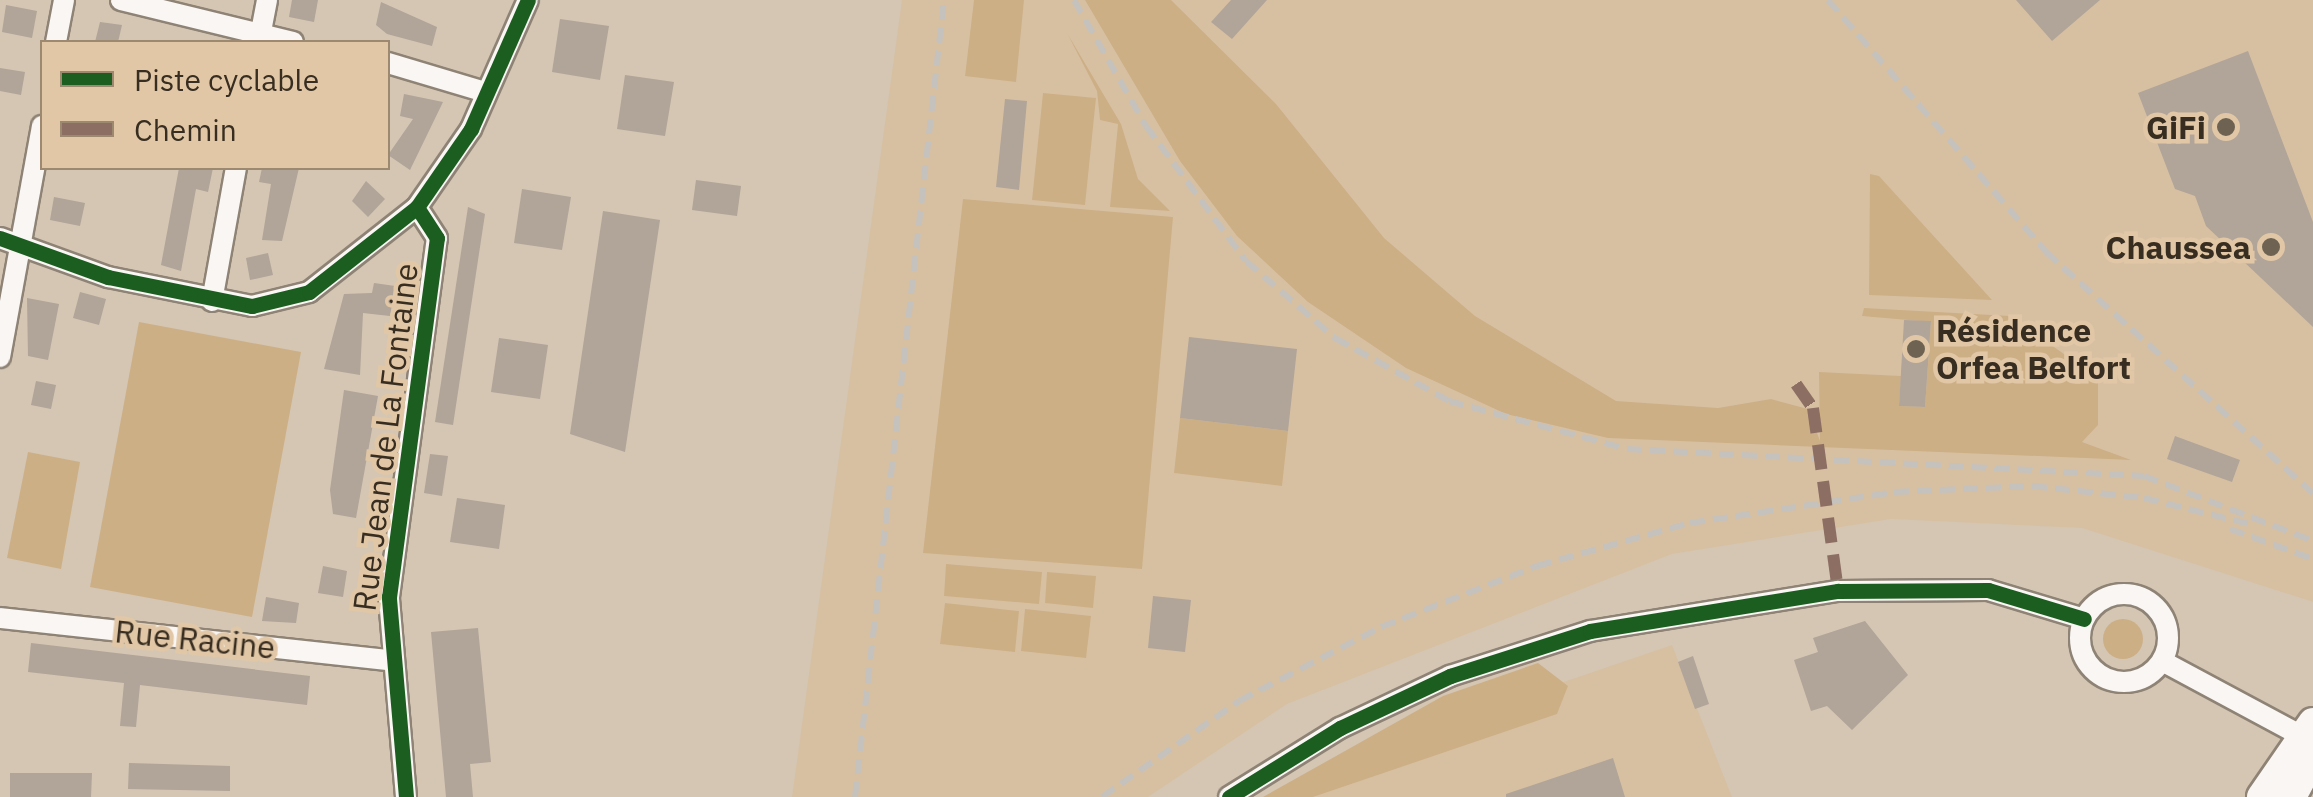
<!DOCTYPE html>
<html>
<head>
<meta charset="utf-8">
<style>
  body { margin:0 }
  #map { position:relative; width:2313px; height:797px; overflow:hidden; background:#d4c6b3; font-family:"IBM Plex Sans",sans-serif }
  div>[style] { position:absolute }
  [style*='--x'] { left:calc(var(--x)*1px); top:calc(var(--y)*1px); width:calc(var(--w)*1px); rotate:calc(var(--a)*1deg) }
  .built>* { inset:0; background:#d7c0a2 }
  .green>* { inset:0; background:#cdaf86 }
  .round { border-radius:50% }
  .building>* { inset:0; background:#b1a498 }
  .roads { filter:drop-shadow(2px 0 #8e8375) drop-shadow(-2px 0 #8e8375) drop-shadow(0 2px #8e8375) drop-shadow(0 -2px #8e8375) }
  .street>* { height:20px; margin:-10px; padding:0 10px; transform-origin:10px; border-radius:10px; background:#f9f6f4 }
  .street>.ring { margin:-10px; padding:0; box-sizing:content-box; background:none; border:20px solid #f9f6f4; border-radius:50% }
  .secondary>* { height:30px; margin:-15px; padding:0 15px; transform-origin:15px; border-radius:15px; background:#f9f6f4 }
  .rail>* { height:6px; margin-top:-3px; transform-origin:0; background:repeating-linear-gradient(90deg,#c5c1bc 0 15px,transparent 0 23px) }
  .quiet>* { height:12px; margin-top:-6px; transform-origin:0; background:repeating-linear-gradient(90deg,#8d6e63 0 25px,transparent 0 37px) }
  .cycleway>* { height:15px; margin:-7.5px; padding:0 7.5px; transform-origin:7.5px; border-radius:7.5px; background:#1b5e20 }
  .dots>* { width:28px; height:28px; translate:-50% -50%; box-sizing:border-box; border:5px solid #e1c7a6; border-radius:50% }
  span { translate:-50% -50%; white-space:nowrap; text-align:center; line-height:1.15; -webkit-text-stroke:9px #e1c7a6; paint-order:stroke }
  .poi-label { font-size:32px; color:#372d20; font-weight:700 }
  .right { translate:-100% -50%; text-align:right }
  .left { translate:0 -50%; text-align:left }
  .street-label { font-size:32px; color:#372d20 }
  .legend { position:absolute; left:40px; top:40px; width:350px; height:130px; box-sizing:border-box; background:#e1c7a6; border:2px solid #9d8970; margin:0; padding:12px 18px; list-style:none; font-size:30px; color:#372d20 }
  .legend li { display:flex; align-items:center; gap:20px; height:50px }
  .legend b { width:50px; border:2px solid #9d8970 }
</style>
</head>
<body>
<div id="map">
  <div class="built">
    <i style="clip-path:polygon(902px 0,2313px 0,2313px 602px,2082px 528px,1891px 519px,1672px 554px,1287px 704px,1148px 797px,792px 797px)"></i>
    <i style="clip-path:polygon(1672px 645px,1732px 797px,1279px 797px,1346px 756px)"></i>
  </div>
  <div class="green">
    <i style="clip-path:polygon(974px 0,1024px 0,1016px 82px,965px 76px)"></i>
    <i style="clip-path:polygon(1085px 0,1171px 0,1276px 104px,1384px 238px,1475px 316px,1616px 401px,1718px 408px,1771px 399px,1808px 409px,1820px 441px,1819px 372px,1901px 376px,1899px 406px,1925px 407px,1931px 322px,1862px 316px,1864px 308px,2010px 316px,2098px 378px,2098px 425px,2082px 442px,2131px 460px,1608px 438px,1506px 414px,1406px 368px,1308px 302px,1237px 236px,1180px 161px)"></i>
    <i style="clip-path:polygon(1067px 33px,1121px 124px,1138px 179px,1170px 211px,1110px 207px,1118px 124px,1100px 120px,1097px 91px)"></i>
    <i style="clip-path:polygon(1043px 93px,1096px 98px,1085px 205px,1032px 200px)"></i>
    <i style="clip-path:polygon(1870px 174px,1879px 176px,1992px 300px,1869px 295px)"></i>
    <i style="clip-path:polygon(963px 199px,1173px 217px,1142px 569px,923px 553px)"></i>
    <i style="clip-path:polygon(139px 322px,301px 352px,252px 617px,90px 587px)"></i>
    <i style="clip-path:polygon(1180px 418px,1288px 431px,1282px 486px,1174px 473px)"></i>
    <i style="clip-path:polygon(28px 452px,80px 462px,61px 569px,7px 558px)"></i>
    <i style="clip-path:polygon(946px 564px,1042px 572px,1039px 604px,944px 596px)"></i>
    <i style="clip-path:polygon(1047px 572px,1096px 576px,1093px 608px,1045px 603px)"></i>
    <i style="clip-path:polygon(945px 603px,1019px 611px,1015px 652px,940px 644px)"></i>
    <i style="clip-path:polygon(1025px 609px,1091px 616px,1086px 658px,1021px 651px)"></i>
    <i class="round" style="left:2103px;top:619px;width:40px;height:40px"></i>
    <i style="clip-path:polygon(1538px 663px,1568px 686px,1557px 714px,1313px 797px,1263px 797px,1443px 696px)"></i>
  </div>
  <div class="building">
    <i style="clip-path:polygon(292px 0,318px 0,314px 22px,289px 17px)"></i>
    <i style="clip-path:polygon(1231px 0,1267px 0,1232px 39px,1211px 22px)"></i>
    <i style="clip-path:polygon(2016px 0,2100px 0,2052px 41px)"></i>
    <i style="clip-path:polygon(381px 2px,437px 27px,432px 46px,387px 34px,376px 25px)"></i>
    <i style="clip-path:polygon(6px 5px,37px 11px,32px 38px,2px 32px)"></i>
    <i style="clip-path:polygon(560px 19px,609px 26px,600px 80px,552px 72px)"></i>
    <i style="clip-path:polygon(100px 22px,122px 25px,118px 42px,95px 42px)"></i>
    <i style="clip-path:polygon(2248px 51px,2313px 222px,2313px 327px,2206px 226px,2195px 196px,2175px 189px,2138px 93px)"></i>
    <i style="clip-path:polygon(0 68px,25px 72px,21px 95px,0 91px)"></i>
    <i style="clip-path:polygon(625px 75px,674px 82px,665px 136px,617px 129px)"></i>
    <i style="clip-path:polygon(404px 94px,443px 102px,410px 170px,388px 155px,413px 119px,400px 116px)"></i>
    <i style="clip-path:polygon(1005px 99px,1027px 101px,1019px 190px,996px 187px)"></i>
    <i style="clip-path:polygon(179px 168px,213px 168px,208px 192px,196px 189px,181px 271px,161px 265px)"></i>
    <i style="clip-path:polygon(262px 168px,299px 168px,282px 241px,262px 240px,271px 184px,259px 182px)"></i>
    <i style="clip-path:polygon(696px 180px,741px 186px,737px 216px,692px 210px)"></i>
    <i style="clip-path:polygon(366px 181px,385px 199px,368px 217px,352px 201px)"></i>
    <i style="clip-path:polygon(522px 189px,571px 197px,562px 250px,514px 243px)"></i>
    <i style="clip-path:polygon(54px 197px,85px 203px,80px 226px,50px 220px)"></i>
    <i style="clip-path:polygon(468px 207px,485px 214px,453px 425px,435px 422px)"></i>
    <i style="clip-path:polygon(603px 211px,660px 220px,625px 452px,570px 434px)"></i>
    <i style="clip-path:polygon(268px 253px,273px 275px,250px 280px,246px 258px)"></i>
    <i style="clip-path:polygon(374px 283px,395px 286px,390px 316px,363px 313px,360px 375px,324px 369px,344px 294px,372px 293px)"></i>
    <i style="clip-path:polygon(80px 292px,106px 299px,99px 325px,73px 318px)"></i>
    <i style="clip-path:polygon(27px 298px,59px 304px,48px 360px,28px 356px)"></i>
    <i style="clip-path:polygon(1904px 320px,1931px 321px,1925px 407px,1899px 406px)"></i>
    <i style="clip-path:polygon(1189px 337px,1297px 349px,1288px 431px,1180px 418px)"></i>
    <i style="clip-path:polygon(499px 338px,548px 345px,540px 399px,491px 392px)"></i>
    <i style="clip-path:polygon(36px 381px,56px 385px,51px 409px,31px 405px)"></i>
    <i style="clip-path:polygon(344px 390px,378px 396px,356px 518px,333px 514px,330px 490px)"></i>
    <i style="clip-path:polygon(2175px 436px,2240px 460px,2232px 482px,2167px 459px)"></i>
    <i style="clip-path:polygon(430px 454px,448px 456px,442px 496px,424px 493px)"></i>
    <i style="clip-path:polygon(457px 498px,505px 505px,499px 549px,450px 542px)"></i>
    <i style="clip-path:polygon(323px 566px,347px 571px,343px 597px,318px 593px)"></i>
    <i style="clip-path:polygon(1153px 596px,1191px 600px,1185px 652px,1148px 648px)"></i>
    <i style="clip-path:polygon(266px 597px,299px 603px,296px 623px,262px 621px)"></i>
    <i style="clip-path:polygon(1865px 621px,1908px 675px,1852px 730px,1827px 706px,1811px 711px,1794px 660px,1818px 652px,1813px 638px)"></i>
    <i style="clip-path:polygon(478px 628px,491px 762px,470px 764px,473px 797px,446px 797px,431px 632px)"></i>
    <i style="clip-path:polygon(31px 643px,310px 676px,307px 705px,140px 685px,136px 727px,120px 726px,124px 683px,28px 672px)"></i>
    <i style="clip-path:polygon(1693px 656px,1709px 704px,1695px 709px,1678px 662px)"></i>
    <i style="clip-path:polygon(1613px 758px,1625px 797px,1506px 797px,1506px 794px)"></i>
    <i style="clip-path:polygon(129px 763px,230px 766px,230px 791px,128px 789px)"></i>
    <i style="clip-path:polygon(10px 773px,92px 773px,91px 797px,10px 797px)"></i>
  </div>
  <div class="roads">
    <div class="street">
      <i style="--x:121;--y:0;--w:177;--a:13.7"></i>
      <i style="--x:56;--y:42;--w:43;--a:-79.2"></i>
      <i style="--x:259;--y:42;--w:43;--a:-79.2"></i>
      <i style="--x:388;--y:63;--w:101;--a:16.6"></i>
      <i style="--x:0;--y:238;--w:115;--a:19.9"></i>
      <i style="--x:108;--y:277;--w:147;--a:11.4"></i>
      <i style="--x:252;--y:306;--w:59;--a:-13.8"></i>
      <i style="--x:309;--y:292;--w:137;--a:-38.2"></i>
      <i style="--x:212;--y:301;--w:135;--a:-79.8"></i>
      <i style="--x:0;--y:357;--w:235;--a:-79.7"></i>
      <i class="ring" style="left:2080px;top:594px;width:68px;height:68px"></i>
      <i style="--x:0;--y:618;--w:391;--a:6.2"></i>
      <i style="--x:2162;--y:661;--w:161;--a:28.2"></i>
      <i style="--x:406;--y:797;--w:201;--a:-94.9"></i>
      <i style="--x:389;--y:597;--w:362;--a:-82.4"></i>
      <i style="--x:437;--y:238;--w:37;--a:-123"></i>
      <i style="--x:417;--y:207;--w:95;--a:-55.3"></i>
      <i style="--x:471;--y:129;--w:141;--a:-66.2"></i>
      <i style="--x:1229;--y:797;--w:131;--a:-31.9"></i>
      <i style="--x:1340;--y:728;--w:122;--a:-25.3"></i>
      <i style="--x:1450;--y:676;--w:147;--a:-17.8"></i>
      <i style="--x:1590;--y:631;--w:251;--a:-9.2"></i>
      <i style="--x:1838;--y:591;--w:150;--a:-0.4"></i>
      <i style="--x:1988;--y:590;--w:100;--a:16.8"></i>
    </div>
    <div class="secondary">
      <i style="--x:2262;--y:797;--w:90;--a:-55.4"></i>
      <i style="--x:2291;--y:797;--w:38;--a:-62"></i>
      <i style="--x:2309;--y:763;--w:26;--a:-101"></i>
    </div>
  </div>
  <div class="rail">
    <i style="--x:1074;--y:0;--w:145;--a:60.3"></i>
    <i style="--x:1146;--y:126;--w:168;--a:53.5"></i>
    <i style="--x:1246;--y:261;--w:118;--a:40.9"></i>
    <i style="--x:1335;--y:338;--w:130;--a:28.9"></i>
    <i style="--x:1449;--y:401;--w:184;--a:15.1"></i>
    <i style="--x:1627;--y:449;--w:518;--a:2.99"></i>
    <i style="--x:2144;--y:476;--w:181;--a:21"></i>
    <i style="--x:1828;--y:0;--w:333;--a:49.1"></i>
    <i style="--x:2046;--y:252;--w:360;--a:42.1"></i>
    <i style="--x:2230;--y:529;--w:88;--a:19.9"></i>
    <i style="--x:855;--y:797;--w:802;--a:-83.63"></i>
    <i style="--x:1102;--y:797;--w:167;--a:-35"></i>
    <i style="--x:1239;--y:701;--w:160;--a:-27.5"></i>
    <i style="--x:1381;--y:627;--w:168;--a:-21.4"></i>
    <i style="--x:1537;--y:566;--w:159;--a:-15.7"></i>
    <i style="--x:1690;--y:523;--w:206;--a:-8.6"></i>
    <i style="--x:1894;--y:492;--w:138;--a:-2.5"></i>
    <i style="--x:2032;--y:486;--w:113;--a:6.1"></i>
    <i style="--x:2144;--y:498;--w:108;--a:13.9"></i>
  </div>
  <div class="quiet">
    <i style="--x:1796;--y:384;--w:29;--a:55"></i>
    <i style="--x:1813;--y:408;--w:185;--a:82.2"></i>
  </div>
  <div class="cycleway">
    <i style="--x:0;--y:238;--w:115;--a:19.9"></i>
    <i style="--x:108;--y:277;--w:147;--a:11.4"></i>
    <i style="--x:252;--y:306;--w:59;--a:-13.8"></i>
    <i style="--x:309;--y:292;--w:137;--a:-38.2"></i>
    <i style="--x:406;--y:797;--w:201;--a:-94.9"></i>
    <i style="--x:389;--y:597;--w:362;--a:-82.4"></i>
    <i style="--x:437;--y:238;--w:37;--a:-123"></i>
    <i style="--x:417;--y:207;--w:95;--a:-55.3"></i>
    <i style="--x:471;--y:129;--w:141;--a:-66.2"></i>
    <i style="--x:1229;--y:797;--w:131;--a:-31.9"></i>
    <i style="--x:1340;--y:728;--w:122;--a:-25.3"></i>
    <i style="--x:1450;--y:676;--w:147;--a:-17.8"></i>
    <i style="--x:1590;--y:631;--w:251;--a:-9.2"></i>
    <i style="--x:1838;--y:591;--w:150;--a:-0.4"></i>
    <i style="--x:1988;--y:590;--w:100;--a:16.8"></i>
  </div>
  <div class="dots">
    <i style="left:2226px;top:127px;background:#6e6353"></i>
    <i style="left:2271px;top:247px;background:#6e6353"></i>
    <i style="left:1916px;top:349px;background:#6e6353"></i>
  </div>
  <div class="poi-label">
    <span class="right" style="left:2206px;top:127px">GiFi</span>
    <span class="right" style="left:2251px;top:247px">Chaussea</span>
    <span class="left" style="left:1936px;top:349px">Résidence<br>Orfea Belfort</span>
  </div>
  <div class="street-label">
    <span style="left:385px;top:437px;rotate:-83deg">Rue Jean de La Fontaine</span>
    <span style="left:195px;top:639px;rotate:6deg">Rue Racine</span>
  </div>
  <ul class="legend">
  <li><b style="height:12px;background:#1b5e20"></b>Piste cyclable</li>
  <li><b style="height:12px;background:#8d6e63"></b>Chemin</li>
  </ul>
</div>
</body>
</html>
